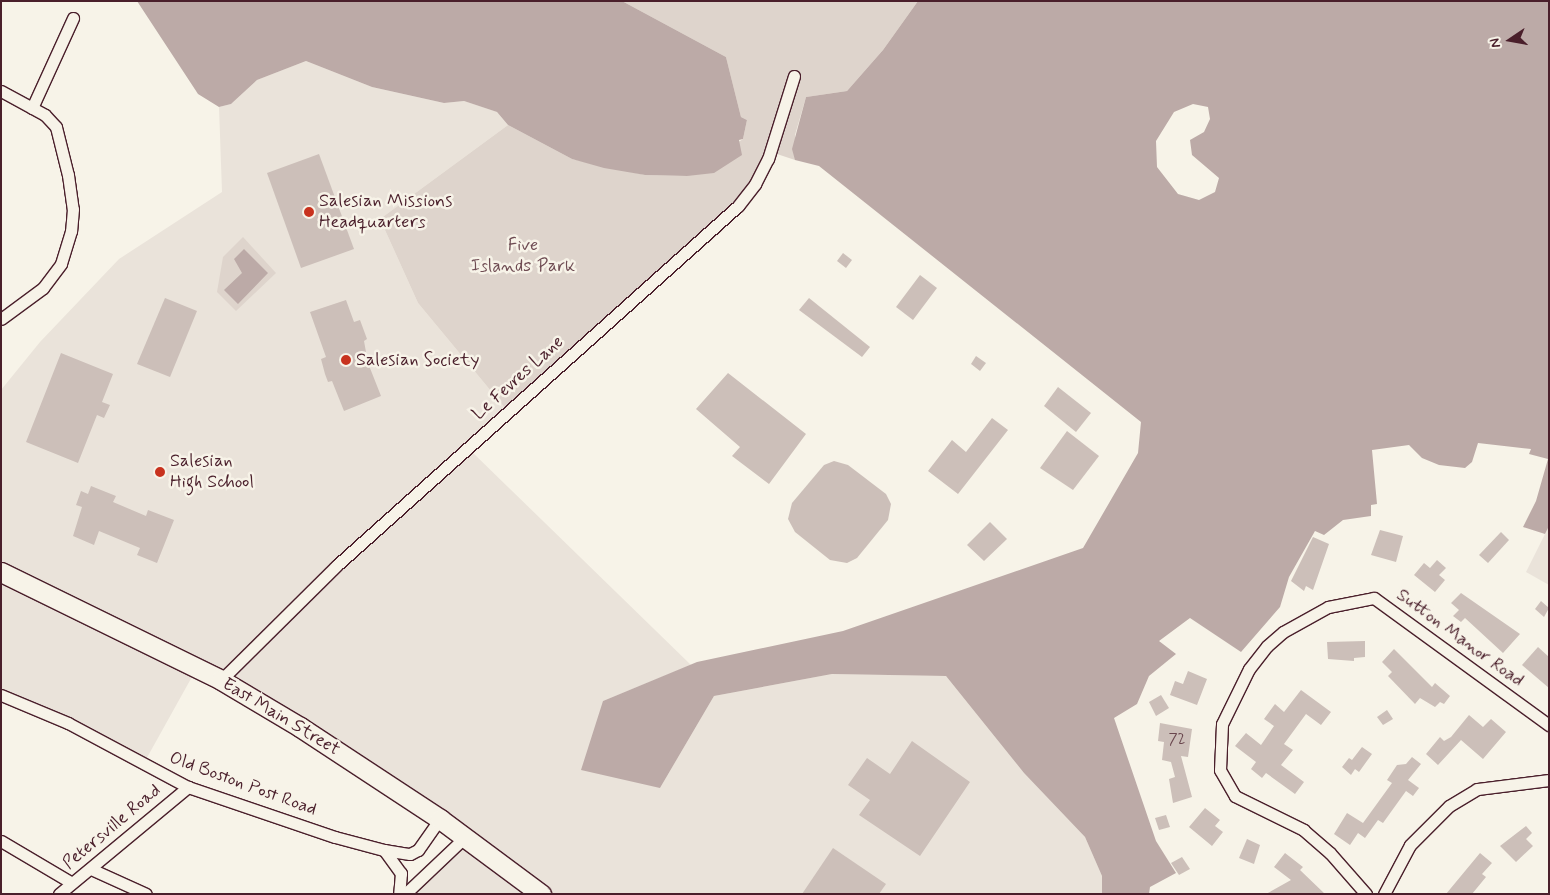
<!DOCTYPE html>
<html>
<head>
<meta charset="utf-8">
<style>
  body { margin:0 }
  #map { position:relative; width:1550px; height:895px; overflow:hidden; background:#f7f3e8; font-family:Mynerve,sans-serif }
  div>[style] { position:absolute }
  [style*='--x'] { left:calc(var(--x)*1px); top:calc(var(--y)*1px); width:calc(var(--w)*1px); rotate:calc(var(--a)*1deg) }
  .built>* { inset:0; background:#eae3da }
  .green>* { inset:0; background:#ded4cc }
  .water>* { inset:0; background:#bcaaa7 }
  .building>* { inset:0; background:#ccbfb9 }
  .roads { filter:drop-shadow(1px 0 #4a1f2b) drop-shadow(-1px 0 #4a1f2b) drop-shadow(0 1px #4a1f2b) drop-shadow(0 -1px #4a1f2b) }
  .minor>* { height:11px; margin:-5.5px; padding:0 5.5px; transform-origin:5.5px; border-radius:5.5px; background:#f7f3e8 }
  .primary>* { height:19px; margin:-9.5px; padding:0 9.5px; transform-origin:9.5px; border-radius:9.5px; background:#f7f3e8 }
  .dots>* { width:14px; height:14px; translate:-50% -50%; box-sizing:border-box; border:2px solid #f7f3e8; border-radius:50% }
  span { translate:-50% -50%; white-space:nowrap; text-align:center; line-height:1.15; -webkit-text-stroke:5px #f7f3e8; paint-order:stroke }
  .number-label { font-size:15px; color:#6a474e }
  .number-label span { -webkit-text-stroke-width:0 }
  .poi-label { font-size:18px; color:#4a1f2b }
  .left { translate:0 -50%; text-align:left }
  .park-label { font-size:18px; color:#6f4c53 }
  .street-label { font-size:18px; color:#4a1f2b }
  .frame { position:absolute; inset:0; border:2px solid #4a1f2b; pointer-events:none }
  .north { position:absolute; left:1485px; top:15px; width:50px; height:50px; -webkit-text-stroke:4px #f7f3e8; paint-order:stroke; rotate:258deg; font-size:14px; font-weight:700; line-height:20px; text-align:center; color:#4a1f2b }
  .north::after { content:''; display:block; margin:auto; width:18px; height:22px; background:#4a1f2b; clip-path:polygon(50% 0,100% 100%,50% 72%,0 100%) }
</style>
</head>
<body>
<div id="map">
  <div class="built">
    <i style="clip-path:polygon(306px 61px,372px 87px,444px 103px,464px 101px,497px 112px,508px 125px,380px 219px,418px 303px,510px 414px,470px 450px,691px 665px,603px 701px,660px 788px,714px 696px,832px 674px,946px 676px,1024px 773px,1085px 837px,1102px 876px,1102px 894px,411px 894px,465px 842px,198px 666px,144px 763px,1px 692px,1px 390px,40px 342px,119px 259px,222px 192px,219px 107px,231px 104px,257px 80px)"></i>
    <i style="clip-path:polygon(1549px 526px,1549px 585px,1526px 572px)"></i>
  </div>
  <div class="green">
    <i style="clip-path:polygon(622px 1px,918px 1px,883px 50px,847px 91px,806px 97px,795px 135px,795px 160px,777px 154px,752px 198px,721px 232px,510px 414px,418px 303px,380px 219px,508px 125px,572px 159px,645px 175px,687px 176px,743px 139px,747px 120px,741px 117px,726px 57px)"></i>
    <i style="clip-path:polygon(243px 237px,276px 273px,236px 311px,217px 292px,223px 257px)"></i>
  </div>
  <div class="water">
    <i style="clip-path:polygon(137px 1px,622px 1px,726px 57px,741px 117px,747px 120px,743px 139px,739px 140px,742px 155px,714px 173px,687px 176px,645px 175px,604px 168px,572px 159px,508px 125px,497px 112px,464px 101px,444px 103px,372px 87px,306px 61px,257px 80px,231px 104px,219px 107px,198px 94px)"></i>
    <i style="clip-path:polygon(evenodd,918px 1px,1549px 1px,1549px 526px,1545px 534px,1523px 527px,1536px 501px,1548px 459px,1529px 454px,1531px 449px,1478px 443px,1472px 462px,1465px 468px,1439px 465px,1422px 458px,1409px 445px,1372px 450px,1377px 504px,1371px 505px,1371px 516px,1343px 520px,1324px 535px,1315px 531px,1289px 577px,1280px 607px,1241px 652px,1190px 618px,1159px 641px,1176px 654px,1149px 676px,1137px 704px,1114px 718px,1156px 841px,1176px 873px,1150px 887px,1149px 894px,1102px 894px,1102px 876px,1085px 837px,1024px 773px,946px 676px,832px 674px,714px 696px,660px 788px,581px 770px,603px 701px,697px 662px,843px 631px,1083px 548px,1138px 453px,1141px 422px,819px 166px,795px 160px,792px 149px,806px 97px,847px 91px,883px 50px,918px 1px,1193px 104px,1208px 107px,1210px 119px,1204px 132px,1190px 140px,1192px 155px,1219px 178px,1215px 192px,1199px 200px,1178px 194px,1157px 167px,1156px 141px,1174px 112px,1193px 104px)"></i>
    <i style="clip-path:polygon(244px 249px,268px 273px,238px 304px,224px 290px,242px 273px,234px 259px)"></i>
  </div>
  <div class="building">
    <i style="clip-path:polygon(319px 154px,354px 249px,301px 268px,267px 173px)"></i>
    <i style="clip-path:polygon(843px 253px,852px 260px,846px 268px,837px 261px)"></i>
    <i style="clip-path:polygon(920px 275px,937px 288px,913px 320px,896px 307px)"></i>
    <i style="clip-path:polygon(165px 298px,197px 311px,170px 377px,137px 364px)"></i>
    <i style="clip-path:polygon(809px 298px,870px 347px,862px 357px,799px 310px)"></i>
    <i style="clip-path:polygon(346px 300px,354px 322px,360px 320px,367px 339px,364px 341px,368px 363px,381px 396px,344px 411px,332px 381px,328px 382px,325px 374px,321px 359px,326px 357px,310px 312px)"></i>
    <i style="clip-path:polygon(61px 353px,113px 374px,102px 402px,110px 405px,104px 418px,97px 415px,78px 463px,26px 442px)"></i>
    <i style="clip-path:polygon(976px 356px,986px 363px,980px 371px,971px 364px)"></i>
    <i style="clip-path:polygon(728px 373px,806px 434px,769px 484px,732px 456px,740px 447px,696px 409px)"></i>
    <i style="clip-path:polygon(1058px 387px,1091px 413px,1076px 432px,1044px 406px)"></i>
    <i style="clip-path:polygon(992px 418px,1008px 430px,958px 494px,928px 471px,952px 440px,966px 452px)"></i>
    <i style="clip-path:polygon(1067px 431px,1099px 456px,1073px 490px,1040px 468px)"></i>
    <i style="clip-path:polygon(834px 461px,848px 465px,886px 494px,891px 504px,888px 520px,857px 558px,847px 563px,830px 560px,795px 532px,788px 519px,792px 503px,824px 465px)"></i>
    <i style="clip-path:polygon(91px 486px,116px 496px,113px 502px,146px 516px,148px 510px,174px 520px,157px 563px,137px 555px,140px 548px,99px 531px,94px 545px,73px 536px,82px 507px,76px 505px,81px 491px,88px 494px)"></i>
    <i style="clip-path:polygon(990px 522px,1007px 539px,984px 561px,967px 545px)"></i>
    <i style="clip-path:polygon(1380px 530px,1403px 536px,1396px 562px,1371px 555px)"></i>
    <i style="clip-path:polygon(1501px 532px,1509px 540px,1488px 563px,1479px 555px)"></i>
    <i style="clip-path:polygon(1313px 537px,1329px 544px,1313px 590px,1306px 586px,1304px 591px,1291px 581px)"></i>
    <i style="clip-path:polygon(1437px 560px,1446px 568px,1439px 575px,1445px 580px,1435px 592px,1414px 575px,1424px 563px,1430px 568px)"></i>
    <i style="clip-path:polygon(1461px 593px,1520px 634px,1503px 653px,1465px 618px,1461px 622px,1453px 616px,1459px 610px,1451px 603px)"></i>
    <i style="clip-path:polygon(1541px 601px,1549px 608px,1544px 617px,1535px 609px)"></i>
    <i style="clip-path:polygon(1365px 641px,1365px 657px,1354px 658px,1354px 661px,1328px 659px,1327px 642px)"></i>
    <i style="clip-path:polygon(1538px 647px,1549px 657px,1549px 688px,1522px 665px)"></i>
    <i style="clip-path:polygon(1394px 649px,1432px 687px,1435px 683px,1450px 696px,1444px 704px,1440px 702px,1435px 707px,1420px 698px,1415px 704px,1388px 676px,1392px 672px,1382px 662px)"></i>
    <i style="clip-path:polygon(1188px 671px,1207px 679px,1197px 705px,1170px 695px,1175px 681px,1183px 684px)"></i>
    <i style="clip-path:polygon(1301px 690px,1331px 712px,1321px 725px,1306px 714px,1284px 744px,1293px 750px,1281px 765px,1304px 782px,1295px 794px,1266px 773px,1262px 778px,1251px 769px,1256px 762px,1235px 746px,1246px 733px,1261px 745px,1274px 726px,1264px 719px,1275px 704px,1284px 712px)"></i>
    <i style="clip-path:polygon(1161px 695px,1169px 708px,1156px 716px,1149px 702px)"></i>
    <i style="clip-path:polygon(1387px 710px,1393px 719px,1383px 725px,1377px 717px)"></i>
    <i style="clip-path:polygon(1469px 715px,1483px 727px,1491px 719px,1506px 732px,1483px 759px,1461px 740px,1438px 765px,1426px 754px,1440px 737px,1444px 741px,1451px 737px)"></i>
    <i style="clip-path:polygon(1160px 723px,1192px 729px,1188px 757px,1181px 756px,1192px 797px,1173px 803px,1169px 779px,1175px 777px,1171px 762px,1162px 760px,1164px 742px,1158px 741px)"></i>
    <i style="clip-path:polygon(912px 741px,970px 782px,920px 856px,859px 815px,870px 800px,848px 785px,867px 758px,890px 774px)"></i>
    <i style="clip-path:polygon(1362px 747px,1372px 754px,1359px 772px,1355px 769px,1351px 775px,1342px 767px,1349px 758px,1352px 760px)"></i>
    <i style="clip-path:polygon(1412px 757px,1421px 764px,1408px 780px,1419px 788px,1413px 796px,1406px 791px,1383px 823px,1378px 820px,1365px 838px,1358px 833px,1350px 845px,1334px 834px,1347px 813px,1363px 823px,1392px 783px,1387px 780px,1397px 765px,1406px 764px)"></i>
    <i style="clip-path:polygon(1205px 808px,1220px 820px,1215px 826px,1223px 832px,1212px 846px,1189px 827px)"></i>
    <i style="clip-path:polygon(1166px 815px,1170px 827px,1159px 830px,1155px 818px)"></i>
    <i style="clip-path:polygon(1526px 826px,1532px 833px,1526px 839px,1533px 846px,1516px 862px,1500px 846px)"></i>
    <i style="clip-path:polygon(1247px 839px,1260px 845px,1254px 864px,1239px 858px)"></i>
    <i style="clip-path:polygon(833px 848px,886px 884px,879px 894px,802px 894px)"></i>
    <i style="clip-path:polygon(1285px 853px,1303px 867px,1300px 870px,1325px 894px,1266px 894px,1291px 880px,1274px 867px)"></i>
    <i style="clip-path:polygon(1480px 853px,1492px 863px,1482px 874px,1486px 877px,1472px 894px,1446px 894px)"></i>
    <i style="clip-path:polygon(1182px 857px,1190px 869px,1179px 875px,1171px 863px)"></i>
  </div>
  <div class="roads">
    <div class="minor">
      <i style="--x:1;--y:91;--w:50;--a:28.6"></i>
      <i style="--x:45;--y:115;--w:16;--a:47"></i>
      <i style="--x:56;--y:127;--w:49;--a:76"></i>
      <i style="--x:68;--y:175;--w:34;--a:82"></i>
      <i style="--x:73;--y:209;--w:22;--a:95"></i>
      <i style="--x:71;--y:231;--w:34;--a:107"></i>
      <i style="--x:61;--y:264;--w:30;--a:127"></i>
      <i style="--x:43;--y:288;--w:52;--a:143.6"></i>
      <i style="--x:32;--y:108;--w:99;--a:-65.5"></i>
      <i style="--x:221;--y:680;--w:162;--a:-44.7"></i>
      <i style="--x:336;--y:566;--w:540;--a:-41.85"></i>
      <i style="--x:738;--y:206;--w:28;--a:-52"></i>
      <i style="--x:755;--y:184;--w:28;--a:-63"></i>
      <i style="--x:768;--y:159;--w:87;--a:-72.6"></i>
      <i style="--x:1;--y:695;--w:73;--a:22.7"></i>
      <i style="--x:68;--y:723;--w:136;--a:28.1"></i>
      <i style="--x:188;--y:787;--w:155;--a:18.8"></i>
      <i style="--x:335;--y:837;--w:51;--a:14.9"></i>
      <i style="--x:384;--y:850;--w:26;--a:9"></i>
      <i style="--x:410;--y:854;--w:9;--a:-27"></i>
      <i style="--x:418;--y:850;--w:38;--a:-55"></i>
      <i style="--x:1;--y:841;--w:82;--a:30.6"></i>
      <i style="--x:384;--y:850;--w:29;--a:54"></i>
      <i style="--x:401;--y:873;--w:21;--a:95"></i>
      <i style="--x:91;--y:869;--w:60;--a:24.4"></i>
      <i style="--x:59;--y:894;--w:168;--a:-39.7"></i>
      <i style="--x:405;--y:894;--w:83;--a:-43.5"></i>
      <i style="--x:1366;--y:894;--w:55;--a:-131.3"></i>
      <i style="--x:1330;--y:853;--w:35;--a:-139"></i>
      <i style="--x:1304;--y:830;--w:77;--a:-153.8"></i>
      <i style="--x:1235;--y:796;--w:30;--a:-120"></i>
      <i style="--x:1220;--y:770;--w:46;--a:-87.5"></i>
      <i style="--x:1222;--y:724;--w:61;--a:-63.9"></i>
      <i style="--x:1249;--y:669;--w:29;--a:-52"></i>
      <i style="--x:1267;--y:646;--w:21;--a:-41"></i>
      <i style="--x:1283;--y:632;--w:51;--a:-29.1"></i>
      <i style="--x:1328;--y:607;--w:47;--a:-11.1"></i>
      <i style="--x:1374;--y:598;--w:216;--a:36"></i>
      <i style="--x:1384;--y:894;--w:55;--a:-62"></i>
      <i style="--x:1410;--y:845;--w:55;--a:-45"></i>
      <i style="--x:1449;--y:806;--w:33;--a:-31"></i>
      <i style="--x:1477;--y:789;--w:73;--a:-7.1"></i>
    </div>
    <div class="primary">
      <i style="--x:1;--y:572;--w:245;--a:26.1"></i>
      <i style="--x:221;--y:680;--w:92;--a:30.7"></i>
      <i style="--x:300;--y:727;--w:168;--a:33.3"></i>
      <i style="--x:440;--y:819;--w:126;--a:36.6"></i>
    </div>
  </div>
  <div class="dots">
    <i style="left:309px;top:212px;background:#c8321e"></i>
    <i style="left:346px;top:360px;background:#c8321e"></i>
    <i style="left:160px;top:472px;background:#c8321e"></i>
  </div>
  <div class="number-label">
    <span style="left:1177px;top:741px">72</span>
  </div>
  <div class="poi-label">
    <span class="left" style="left:319px;top:212px">Salesian Missions<br>Headquarters</span>
    <span class="left" style="left:356px;top:360px">Salesian Society</span>
    <span class="left" style="left:170px;top:472px">Salesian<br>High School</span>
  </div>
  <div class="park-label">
    <span style="left:523px;top:256px">Five<br>Islands Park</span>
  </div>
  <div class="street-label">
    <span style="left:518px;top:378px;rotate:-42deg">Le Fevres Lane</span>
    <span style="left:1460px;top:638px;rotate:36deg">Sutton Manor Road</span>
    <span style="left:281px;top:717px;rotate:31deg">East Main Street</span>
    <span style="left:243px;top:784px;rotate:20deg">Old Boston Post Road</span>
    <span style="left:112px;top:827px;rotate:-40deg">Petersville Road</span>
  </div>
  <div class="frame"></div>
  <div class="north">N</div>
</div>
</body>
</html>
